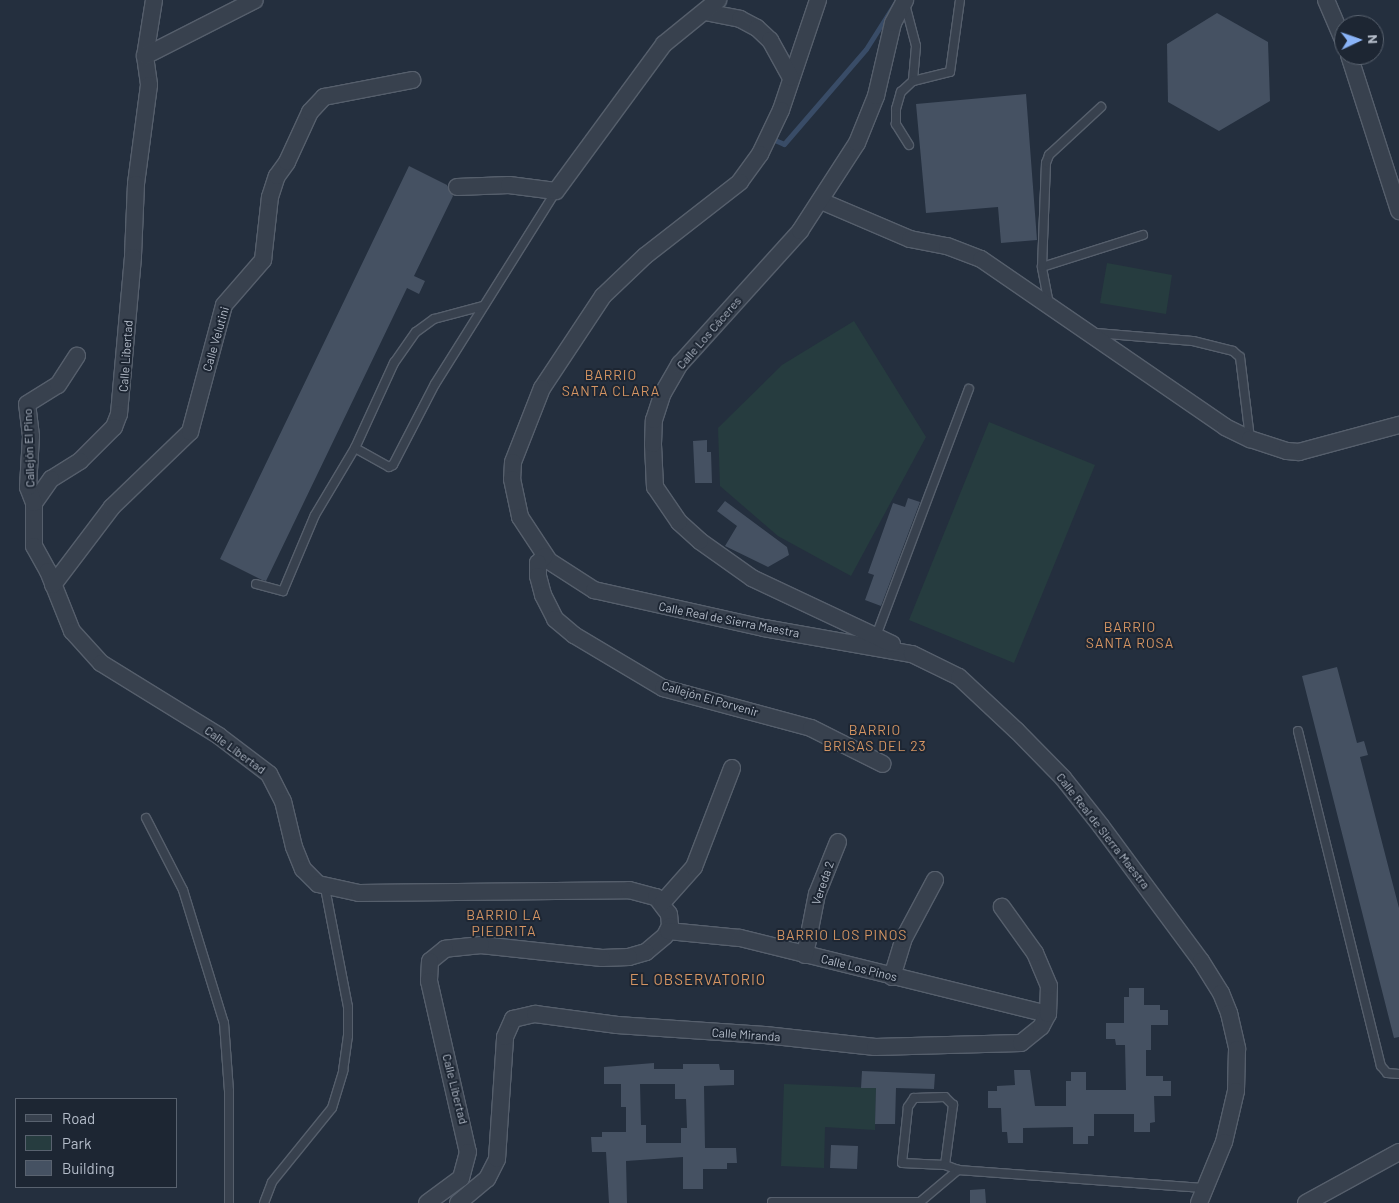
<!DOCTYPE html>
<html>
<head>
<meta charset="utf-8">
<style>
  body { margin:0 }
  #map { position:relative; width:1399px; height:1203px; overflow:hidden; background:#242f3e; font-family:Barlow,sans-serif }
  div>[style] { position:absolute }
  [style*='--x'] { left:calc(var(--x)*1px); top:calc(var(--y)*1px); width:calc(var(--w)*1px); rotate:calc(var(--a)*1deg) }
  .green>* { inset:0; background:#263c3f }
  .stream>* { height:5px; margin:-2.5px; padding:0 2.5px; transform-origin:2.5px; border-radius:2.5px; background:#394c67 }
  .building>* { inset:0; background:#455162 }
  .roads { filter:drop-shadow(1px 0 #565f6c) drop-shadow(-1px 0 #565f6c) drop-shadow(0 1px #565f6c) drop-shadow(0 -1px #565f6c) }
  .lane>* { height:8px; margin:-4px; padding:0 4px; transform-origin:4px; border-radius:4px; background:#38414e }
  .street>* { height:16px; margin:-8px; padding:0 8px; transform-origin:8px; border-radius:8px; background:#38414e }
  span { translate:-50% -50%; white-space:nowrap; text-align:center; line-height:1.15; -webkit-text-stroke:4px #1d2633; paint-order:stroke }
  .street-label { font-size:12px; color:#b4bcc9 }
  .neighbourhood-label { font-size:14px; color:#d59563; letter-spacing:1px }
  .quarter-label { font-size:15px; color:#d59563; letter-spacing:1px }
  .legend { position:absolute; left:15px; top:1098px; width:162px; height:90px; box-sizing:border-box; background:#1d2633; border:1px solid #59626f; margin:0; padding:6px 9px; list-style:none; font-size:15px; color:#b4bcc9 }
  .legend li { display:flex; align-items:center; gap:10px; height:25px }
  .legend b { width:25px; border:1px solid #59626f }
  .north { position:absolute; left:1334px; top:15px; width:50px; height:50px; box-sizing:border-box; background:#1d2633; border:1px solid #59626f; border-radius:50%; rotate:87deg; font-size:14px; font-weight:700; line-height:20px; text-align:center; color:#b4bcc9 }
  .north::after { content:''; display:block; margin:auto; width:18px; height:22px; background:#8ab4f8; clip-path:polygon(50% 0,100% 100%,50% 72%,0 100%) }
</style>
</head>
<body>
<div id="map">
  <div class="green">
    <i style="clip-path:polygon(1107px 263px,1172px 275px,1166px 314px,1100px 303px)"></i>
    <i style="clip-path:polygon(854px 321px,926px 437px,851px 576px,778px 536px,720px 486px,718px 428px,782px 365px)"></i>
    <i style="clip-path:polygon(989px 422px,1095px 465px,1014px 663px,909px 620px)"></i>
    <i style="clip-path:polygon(784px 1084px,876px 1088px,875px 1130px,825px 1127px,824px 1168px,781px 1166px)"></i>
  </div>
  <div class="stream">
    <i style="--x:770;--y:138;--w:15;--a:23"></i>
    <i style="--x:784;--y:144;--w:125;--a:-49.2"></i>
    <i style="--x:866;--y:49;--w:58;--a:-57.7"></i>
  </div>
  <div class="building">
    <i style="clip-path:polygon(1217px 13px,1268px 42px,1270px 101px,1219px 131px,1168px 102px,1167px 44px)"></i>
    <i style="clip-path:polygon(1026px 94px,1037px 240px,1001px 243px,998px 207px,926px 213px,916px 104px)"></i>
    <i style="clip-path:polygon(409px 166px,447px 185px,453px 196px,414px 276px,425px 281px,419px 294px,407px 288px,266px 581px,262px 580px,220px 559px)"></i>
    <i style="clip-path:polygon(707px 440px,707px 452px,711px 452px,712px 483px,695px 483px,693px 441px)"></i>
    <i style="clip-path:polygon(908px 498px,920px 502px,881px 606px,865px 600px,874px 575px,868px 573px,893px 503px,905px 507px)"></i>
    <i style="clip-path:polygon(725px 501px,787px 547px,789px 555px,768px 567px,725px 546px,737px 526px,717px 511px)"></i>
    <i style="clip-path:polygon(1337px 667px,1357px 743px,1364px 741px,1368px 755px,1360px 757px,1399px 908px,1399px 1037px,1394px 1038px,1302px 676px)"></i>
    <i style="clip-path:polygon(1129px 988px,1144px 988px,1144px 1005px,1160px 1005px,1160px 1010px,1168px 1010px,1168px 1025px,1151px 1025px,1151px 1050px,1146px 1050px,1146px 1076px,1163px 1076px,1163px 1081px,1171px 1081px,1171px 1096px,1154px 1096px,1155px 1122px,1150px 1123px,1150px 1132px,1134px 1132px,1134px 1114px,1094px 1114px,1094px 1136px,1088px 1136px,1088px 1144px,1073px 1144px,1073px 1127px,1023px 1128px,1023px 1143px,1008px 1143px,1007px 1132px,1002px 1132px,1001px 1108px,988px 1108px,988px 1091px,997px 1091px,997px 1086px,1015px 1085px,1014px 1070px,1030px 1070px,1035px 1106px,1066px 1106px,1066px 1081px,1071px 1081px,1071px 1072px,1086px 1072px,1086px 1090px,1126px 1090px,1125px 1045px,1116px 1045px,1115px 1039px,1106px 1039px,1106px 1023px,1124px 1023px,1124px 997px,1129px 997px)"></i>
    <i style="clip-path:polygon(evenodd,654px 1063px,654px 1069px,683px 1069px,683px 1064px,719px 1064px,720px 1070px,734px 1070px,734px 1085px,704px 1086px,705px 1148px,736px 1148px,737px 1163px,727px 1163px,727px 1169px,703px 1169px,703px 1189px,683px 1189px,683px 1157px,626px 1161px,627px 1203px,609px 1203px,606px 1152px,592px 1152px,591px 1137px,602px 1137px,602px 1132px,626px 1132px,626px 1107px,621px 1107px,621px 1084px,604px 1084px,604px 1067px,654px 1063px,640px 1084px,675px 1084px,675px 1099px,686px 1099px,687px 1128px,681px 1128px,681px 1143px,646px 1143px,646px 1125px,641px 1125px,640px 1084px)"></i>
    <i style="clip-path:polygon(862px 1071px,935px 1074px,934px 1089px,896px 1088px,895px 1124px,875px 1124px,876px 1088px,861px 1088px)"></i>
    <i style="clip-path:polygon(831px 1145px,858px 1146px,857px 1169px,830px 1168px)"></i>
    <i style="clip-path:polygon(985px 1189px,986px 1203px,970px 1203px,970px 1190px)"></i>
  </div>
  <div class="roads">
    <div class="lane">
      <i style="--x:905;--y:4;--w:43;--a:75.3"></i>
      <i style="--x:916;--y:46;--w:35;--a:95"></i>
      <i style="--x:909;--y:145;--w:25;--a:-122"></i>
      <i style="--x:896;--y:124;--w:15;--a:-90"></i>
      <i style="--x:896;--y:109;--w:18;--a:-74"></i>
      <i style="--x:901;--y:92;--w:16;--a:-43"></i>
      <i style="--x:913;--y:81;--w:38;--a:-14"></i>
      <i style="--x:950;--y:72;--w:73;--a:-82.1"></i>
      <i style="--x:1042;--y:267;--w:106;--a:-17.6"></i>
      <i style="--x:1049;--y:304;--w:38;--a:-101"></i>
      <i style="--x:1042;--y:267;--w:104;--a:-87.8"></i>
      <i style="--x:1046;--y:163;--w:9;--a:-69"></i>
      <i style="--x:1049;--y:155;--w:71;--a:-42.7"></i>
      <i style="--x:1096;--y:333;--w:97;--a:4.7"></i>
      <i style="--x:1193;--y:341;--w:41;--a:14"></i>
      <i style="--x:1233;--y:351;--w:9;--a:41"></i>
      <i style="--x:1240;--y:357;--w:83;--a:83"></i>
      <i style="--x:355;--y:448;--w:39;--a:29"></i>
      <i style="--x:389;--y:467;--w:4;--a:-27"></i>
      <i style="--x:393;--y:465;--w:91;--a:-62.6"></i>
      <i style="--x:435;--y:384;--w:228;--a:-57.9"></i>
      <i style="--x:256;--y:584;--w:28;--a:15"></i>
      <i style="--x:283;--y:591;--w:82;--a:-67.2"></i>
      <i style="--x:315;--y:515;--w:78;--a:-59.2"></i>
      <i style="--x:355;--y:448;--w:94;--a:-65.4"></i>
      <i style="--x:394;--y:363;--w:38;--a:-55"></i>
      <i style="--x:416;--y:332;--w:22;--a:-36"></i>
      <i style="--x:434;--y:319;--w:51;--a:-14.9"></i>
      <i style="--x:876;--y:636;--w:264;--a:-69.4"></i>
      <i style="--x:1298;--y:731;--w:345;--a:76.1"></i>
      <i style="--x:1381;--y:1066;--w:9;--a:49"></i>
      <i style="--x:1387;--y:1073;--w:12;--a:5"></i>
      <i style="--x:146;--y:818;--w:81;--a:62.8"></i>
      <i style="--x:183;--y:890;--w:139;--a:72.9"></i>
      <i style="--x:224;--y:1023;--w:68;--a:85.8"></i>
      <i style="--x:229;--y:1091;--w:112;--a:90"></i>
      <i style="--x:945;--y:1165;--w:61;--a:-82.4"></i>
      <i style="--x:953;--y:1105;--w:11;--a:-135"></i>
      <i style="--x:945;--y:1097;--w:31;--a:178"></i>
      <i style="--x:914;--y:1098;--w:11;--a:124"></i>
      <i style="--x:908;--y:1107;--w:56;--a:96.1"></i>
      <i style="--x:902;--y:1163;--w:43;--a:2.7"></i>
      <i style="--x:945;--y:1165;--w:14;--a:21"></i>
      <i style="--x:772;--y:1202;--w:148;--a:0"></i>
      <i style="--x:920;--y:1202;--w:50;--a:-40.1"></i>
      <i style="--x:958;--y:1170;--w:249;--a:4.2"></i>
      <i style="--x:264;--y:1203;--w:22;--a:-69"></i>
      <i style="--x:272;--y:1182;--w:95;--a:-51"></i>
      <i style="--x:332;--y:1108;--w:39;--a:-73"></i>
      <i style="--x:343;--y:1071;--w:35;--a:-82"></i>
      <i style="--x:348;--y:1036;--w:29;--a:-90"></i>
      <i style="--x:348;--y:1007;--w:122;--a:-100.9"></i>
    </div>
    <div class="street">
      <i style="--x:154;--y:0;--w:57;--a:99.1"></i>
      <i style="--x:145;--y:56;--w:29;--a:82"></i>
      <i style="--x:149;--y:85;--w:100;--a:97.5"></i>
      <i style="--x:136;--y:184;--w:73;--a:92.4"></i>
      <i style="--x:133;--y:257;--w:158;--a:95.1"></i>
      <i style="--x:119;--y:414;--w:14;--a:111"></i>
      <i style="--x:114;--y:427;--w:48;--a:135"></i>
      <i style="--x:80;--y:461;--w:34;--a:148"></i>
      <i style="--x:51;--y:479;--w:29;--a:125"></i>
      <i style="--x:34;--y:503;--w:43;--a:90"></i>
      <i style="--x:34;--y:546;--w:29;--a:61"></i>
      <i style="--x:48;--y:571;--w:65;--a:68.2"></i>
      <i style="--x:72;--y:631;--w:43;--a:47.8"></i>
      <i style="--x:101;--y:663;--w:139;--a:31.7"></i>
      <i style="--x:219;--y:736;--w:63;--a:37.2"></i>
      <i style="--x:269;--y:774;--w:30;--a:63"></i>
      <i style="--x:283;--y:801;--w:47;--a:76.6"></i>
      <i style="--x:294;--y:847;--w:24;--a:68"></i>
      <i style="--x:303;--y:869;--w:21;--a:45"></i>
      <i style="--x:318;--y:884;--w:42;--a:12.4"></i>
      <i style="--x:359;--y:893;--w:270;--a:-0.6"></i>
      <i style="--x:629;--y:890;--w:28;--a:15"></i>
      <i style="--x:656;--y:897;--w:21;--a:53"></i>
      <i style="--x:669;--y:914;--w:12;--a:85"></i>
      <i style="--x:670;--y:926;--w:11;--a:117"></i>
      <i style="--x:665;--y:936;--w:25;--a:140"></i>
      <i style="--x:646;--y:952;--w:18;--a:164"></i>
      <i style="--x:629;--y:957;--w:27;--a:178"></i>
      <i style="--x:602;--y:958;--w:122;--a:-173.9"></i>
      <i style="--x:481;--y:945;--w:36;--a:174"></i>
      <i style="--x:445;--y:949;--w:19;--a:141"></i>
      <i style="--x:430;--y:961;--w:20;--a:93"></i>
      <i style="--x:429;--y:981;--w:175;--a:77.2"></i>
      <i style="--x:468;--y:1152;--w:27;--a:105"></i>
      <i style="--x:461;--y:1178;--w:42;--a:143.7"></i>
      <i style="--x:818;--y:0;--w:116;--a:108.6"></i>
      <i style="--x:781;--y:110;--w:49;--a:115.5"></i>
      <i style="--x:760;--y:154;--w:34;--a:126"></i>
      <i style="--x:740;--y:182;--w:120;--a:142.1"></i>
      <i style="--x:645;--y:256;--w:58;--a:136.4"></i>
      <i style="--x:603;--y:296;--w:110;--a:123.5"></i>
      <i style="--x:542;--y:388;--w:79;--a:111.4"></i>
      <i style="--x:513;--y:462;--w:17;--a:93"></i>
      <i style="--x:512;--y:479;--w:39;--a:78"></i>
      <i style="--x:520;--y:517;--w:53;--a:56.6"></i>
      <i style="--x:549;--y:561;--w:54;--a:32.8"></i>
      <i style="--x:594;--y:590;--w:174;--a:12.6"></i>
      <i style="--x:764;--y:628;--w:150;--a:10"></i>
      <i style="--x:912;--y:654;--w:52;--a:26.1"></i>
      <i style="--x:959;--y:677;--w:79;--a:43"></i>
      <i style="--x:1017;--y:731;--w:66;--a:45.6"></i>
      <i style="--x:1063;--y:778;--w:61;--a:51.6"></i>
      <i style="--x:1101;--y:826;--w:168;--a:53.5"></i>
      <i style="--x:1201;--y:961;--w:38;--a:58"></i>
      <i style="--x:1221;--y:993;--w:22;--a:68"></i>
      <i style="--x:1229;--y:1013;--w:37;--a:77"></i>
      <i style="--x:1237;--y:1049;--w:42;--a:91.4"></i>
      <i style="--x:1236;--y:1091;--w:52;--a:103.2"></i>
      <i style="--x:1224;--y:1142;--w:66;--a:112.3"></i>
      <i style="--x:1326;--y:0;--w:46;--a:66.8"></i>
      <i style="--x:705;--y:12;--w:36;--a:11"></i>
      <i style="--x:740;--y:19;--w:19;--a:28"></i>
      <i style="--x:757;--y:28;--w:18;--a:43"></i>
      <i style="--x:770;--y:40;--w:43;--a:61.1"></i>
      <i style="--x:1349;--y:55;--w:164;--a:72.2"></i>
      <i style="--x:145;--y:56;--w:123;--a:-27"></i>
      <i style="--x:457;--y:187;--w:52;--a:-2.2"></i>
      <i style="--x:509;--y:185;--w:47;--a:7.3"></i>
      <i style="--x:556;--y:191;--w:182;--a:-53.7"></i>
      <i style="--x:664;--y:44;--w:70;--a:-39.2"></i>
      <i style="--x:821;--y:201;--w:97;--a:23.1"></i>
      <i style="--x:910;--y:239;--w:38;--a:11"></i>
      <i style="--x:947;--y:246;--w:36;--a:21"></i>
      <i style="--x:981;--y:259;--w:296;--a:34.5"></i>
      <i style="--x:1225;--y:427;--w:28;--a:26"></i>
      <i style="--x:1250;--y:439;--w:39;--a:18"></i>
      <i style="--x:1287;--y:451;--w:12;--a:5"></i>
      <i style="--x:1299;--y:452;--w:104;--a:-15.1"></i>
      <i style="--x:34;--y:503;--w:17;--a:-111"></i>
      <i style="--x:28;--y:487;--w:51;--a:-86.6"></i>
      <i style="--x:31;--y:436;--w:32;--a:-97"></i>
      <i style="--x:27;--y:404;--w:36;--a:-32"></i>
      <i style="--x:58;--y:385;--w:35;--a:-57"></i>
      <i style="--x:545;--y:556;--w:10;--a:135"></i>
      <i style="--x:538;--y:563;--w:13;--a:90"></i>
      <i style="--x:538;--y:576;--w:20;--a:75"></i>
      <i style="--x:543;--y:595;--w:27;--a:63"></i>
      <i style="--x:555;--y:619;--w:25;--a:40"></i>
      <i style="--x:574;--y:635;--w:104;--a:30.8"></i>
      <i style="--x:663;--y:688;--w:153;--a:15.1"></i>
      <i style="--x:811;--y:728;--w:80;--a:26.6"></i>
      <i style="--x:53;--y:585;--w:98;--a:-52.9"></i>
      <i style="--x:112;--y:507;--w:108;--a:-43.9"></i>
      <i style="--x:190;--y:432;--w:131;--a:-75"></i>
      <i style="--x:224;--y:305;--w:60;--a:-49.1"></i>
      <i style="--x:263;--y:260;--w:63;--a:-83.7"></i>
      <i style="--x:270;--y:197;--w:22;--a:-72"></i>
      <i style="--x:277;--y:176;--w:17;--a:-54"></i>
      <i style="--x:287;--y:162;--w:55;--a:-65.3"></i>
      <i style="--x:310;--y:112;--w:21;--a:-47"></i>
      <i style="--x:324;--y:97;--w:90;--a:-10.9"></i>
      <i style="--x:892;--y:644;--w:155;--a:-154.8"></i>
      <i style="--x:752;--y:578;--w:64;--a:-144.6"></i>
      <i style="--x:700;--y:541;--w:28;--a:-138"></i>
      <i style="--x:679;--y:522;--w:42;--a:-124.4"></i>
      <i style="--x:655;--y:487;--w:43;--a:-92.7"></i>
      <i style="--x:653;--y:444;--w:24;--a:-88"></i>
      <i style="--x:654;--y:420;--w:28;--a:-72"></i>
      <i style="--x:663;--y:393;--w:34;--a:-60"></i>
      <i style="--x:680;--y:364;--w:179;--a:-47.9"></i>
      <i style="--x:800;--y:231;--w:105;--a:-57.1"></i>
      <i style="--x:857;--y:143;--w:51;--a:-68"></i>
      <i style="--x:876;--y:96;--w:75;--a:-76.9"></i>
      <i style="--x:893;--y:23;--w:26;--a:-62"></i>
      <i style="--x:662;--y:903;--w:48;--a:-48.4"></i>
      <i style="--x:694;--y:867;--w:106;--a:-69"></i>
      <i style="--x:668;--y:931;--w:72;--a:5.6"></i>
      <i style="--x:740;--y:938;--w:317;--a:13.9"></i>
      <i style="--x:805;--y:955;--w:62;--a:-78.9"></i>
      <i style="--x:817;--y:894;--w:56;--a:-68"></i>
      <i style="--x:892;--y:977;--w:39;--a:-73"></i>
      <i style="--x:903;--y:940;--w:68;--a:-61.9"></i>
      <i style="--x:458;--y:1203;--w:38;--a:-40"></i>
      <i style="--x:487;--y:1179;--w:22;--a:-63"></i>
      <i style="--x:497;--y:1159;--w:122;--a:-86.2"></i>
      <i style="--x:505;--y:1037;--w:20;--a:-66"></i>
      <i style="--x:513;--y:1019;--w:23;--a:-13"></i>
      <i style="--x:535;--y:1014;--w:83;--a:7.6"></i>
      <i style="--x:617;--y:1025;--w:148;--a:3.9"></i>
      <i style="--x:765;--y:1035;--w:111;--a:6.2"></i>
      <i style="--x:875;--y:1047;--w:146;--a:-1.6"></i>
      <i style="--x:1021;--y:1043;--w:26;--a:-39"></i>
      <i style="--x:1041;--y:1027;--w:15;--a:-62"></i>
      <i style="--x:1048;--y:1014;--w:28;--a:-88"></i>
      <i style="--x:1049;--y:986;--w:36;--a:-113"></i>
      <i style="--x:1035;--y:953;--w:57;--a:-125.7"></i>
      <i style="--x:1306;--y:1203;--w:106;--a:-28.7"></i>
    </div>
  </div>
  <div class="street-label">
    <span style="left:709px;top:333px;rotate:-49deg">Calle Los Cáceres</span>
    <span style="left:216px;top:339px;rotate:-74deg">Calle Velutini</span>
    <span style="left:126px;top:356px;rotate:-86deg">Calle Libertad</span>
    <span style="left:29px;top:448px;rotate:-92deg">Callejón El Pino</span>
    <span style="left:729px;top:620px;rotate:11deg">Calle Real de Sierra Maestra</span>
    <span style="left:710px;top:699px;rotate:16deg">Callejón El Porvenir</span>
    <span style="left:235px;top:750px;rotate:36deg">Calle Libertad</span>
    <span style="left:1103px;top:831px;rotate:52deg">Calle Real de Sierra Maestra</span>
    <span style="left:823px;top:883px;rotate:-71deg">Vereda 2</span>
    <span style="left:859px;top:968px;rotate:14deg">Calle Los Pinos</span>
    <span style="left:746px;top:1035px;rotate:4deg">Calle Miranda</span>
    <span style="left:455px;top:1089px;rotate:76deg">Calle Libertad</span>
  </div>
  <div class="neighbourhood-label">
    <span style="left:611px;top:383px">BARRIO<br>SANTA CLARA</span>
    <span style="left:1130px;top:635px">BARRIO<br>SANTA ROSA</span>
    <span style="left:875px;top:738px">BARRIO<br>BRISAS DEL 23</span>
    <span style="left:504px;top:923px">BARRIO LA<br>PIEDRITA</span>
    <span style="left:842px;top:935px">BARRIO LOS PINOS</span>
  </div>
  <div class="quarter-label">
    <span style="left:698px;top:980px">EL OBSERVATORIO</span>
  </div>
  <ul class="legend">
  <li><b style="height:6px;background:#38414e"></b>Road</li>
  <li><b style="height:14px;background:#263c3f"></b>Park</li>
  <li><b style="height:14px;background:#455162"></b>Building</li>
  </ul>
  <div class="north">N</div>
</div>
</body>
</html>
